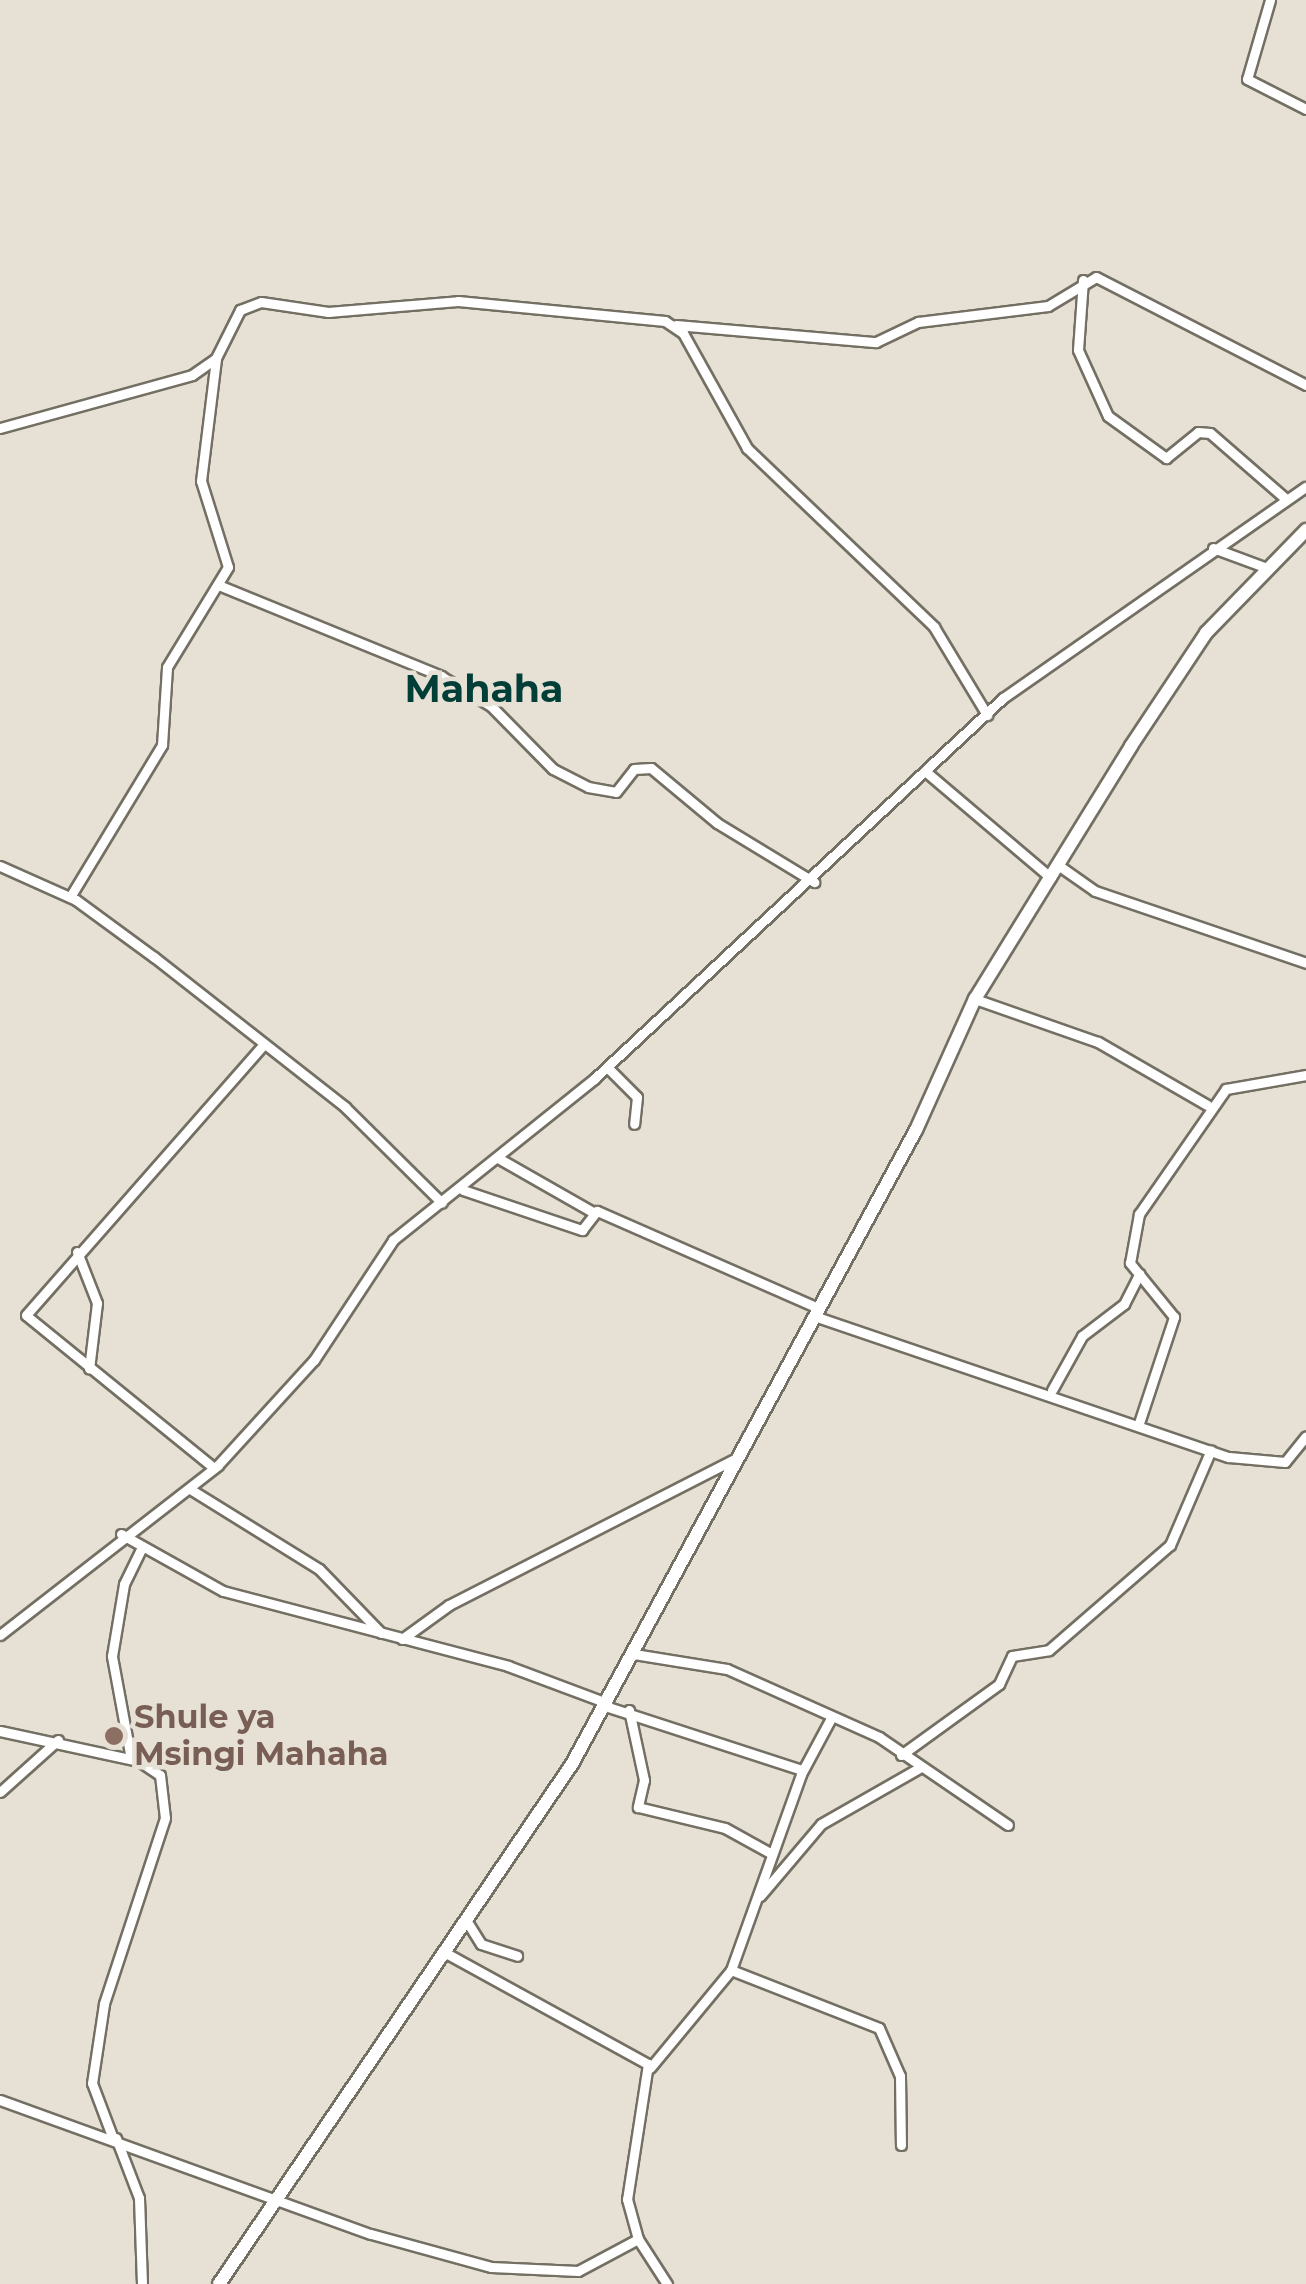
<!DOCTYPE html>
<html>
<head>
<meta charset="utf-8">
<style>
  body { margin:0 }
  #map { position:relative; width:1306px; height:2284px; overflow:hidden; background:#e6e1d4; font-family:Montserrat,sans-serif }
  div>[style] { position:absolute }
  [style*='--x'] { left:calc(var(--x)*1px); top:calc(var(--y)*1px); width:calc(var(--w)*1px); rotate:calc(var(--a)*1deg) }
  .roads { filter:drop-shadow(2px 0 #746f63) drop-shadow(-2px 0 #746f63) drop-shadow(0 2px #746f63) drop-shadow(0 -2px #746f63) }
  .street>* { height:9px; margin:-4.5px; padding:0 4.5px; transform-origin:4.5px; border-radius:4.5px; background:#fff }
  .secondary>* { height:12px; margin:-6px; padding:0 6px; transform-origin:6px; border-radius:6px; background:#fff }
  .dots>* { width:28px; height:28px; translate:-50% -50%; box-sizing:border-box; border:5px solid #e6e1d4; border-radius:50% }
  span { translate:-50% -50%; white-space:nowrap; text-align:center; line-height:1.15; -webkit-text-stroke:9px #e6e1d4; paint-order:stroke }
  .education-label { font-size:32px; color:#785e54; font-weight:700 }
  .left { translate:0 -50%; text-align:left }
  .quarter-label { font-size:38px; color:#003e37; font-weight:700 }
</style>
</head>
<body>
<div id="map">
  <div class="roads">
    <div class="street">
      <i style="--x:1270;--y:0;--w:82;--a:106.2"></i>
      <i style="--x:1247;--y:79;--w:66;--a:27"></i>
      <i style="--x:1083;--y:280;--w:70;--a:94.1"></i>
      <i style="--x:1078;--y:350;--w:72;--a:65.6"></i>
      <i style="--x:1108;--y:416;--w:72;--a:35.9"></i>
      <i style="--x:1166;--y:458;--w:41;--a:-39.1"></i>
      <i style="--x:1198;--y:432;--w:12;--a:5"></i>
      <i style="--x:1210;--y:433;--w:101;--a:41"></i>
      <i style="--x:676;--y:325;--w:201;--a:4.9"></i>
      <i style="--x:876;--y:342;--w:47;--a:-25.5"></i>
      <i style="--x:918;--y:322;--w:131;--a:-7"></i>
      <i style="--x:1048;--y:306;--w:56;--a:-31.1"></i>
      <i style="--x:1096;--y:277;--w:236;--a:27.2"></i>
      <i style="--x:0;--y:428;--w:199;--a:-15.4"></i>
      <i style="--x:192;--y:375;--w:29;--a:-35"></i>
      <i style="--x:216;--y:358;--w:54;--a:-63.4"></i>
      <i style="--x:240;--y:310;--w:22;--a:-21"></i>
      <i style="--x:261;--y:302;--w:68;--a:8.5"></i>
      <i style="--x:328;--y:312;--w:130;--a:-4.8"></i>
      <i style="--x:458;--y:301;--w:208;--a:5.5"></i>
      <i style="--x:665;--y:321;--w:22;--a:34"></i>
      <i style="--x:683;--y:333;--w:132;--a:60.9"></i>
      <i style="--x:747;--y:448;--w:259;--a:43.7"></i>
      <i style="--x:934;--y:627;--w:103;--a:58.9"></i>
      <i style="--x:1213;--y:548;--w:58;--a:20.3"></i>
      <i style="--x:221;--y:586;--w:238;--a:22.2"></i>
      <i style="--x:441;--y:676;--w:58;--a:31"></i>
      <i style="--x:491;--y:706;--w:88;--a:45.5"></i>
      <i style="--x:553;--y:769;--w:39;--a:27"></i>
      <i style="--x:588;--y:787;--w:28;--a:10"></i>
      <i style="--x:616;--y:792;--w:29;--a:-52"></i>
      <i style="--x:634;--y:769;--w:17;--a:-3"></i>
      <i style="--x:651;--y:768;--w:86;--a:39.8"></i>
      <i style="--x:717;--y:823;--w:114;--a:31.3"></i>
      <i style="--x:925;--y:771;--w:165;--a:40.3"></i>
      <i style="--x:1058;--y:865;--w:45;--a:35.1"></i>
      <i style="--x:1095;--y:891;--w:223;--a:18.8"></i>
      <i style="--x:0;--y:866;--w:83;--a:24.1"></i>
      <i style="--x:76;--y:900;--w:97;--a:36.2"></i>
      <i style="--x:154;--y:957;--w:243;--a:38.1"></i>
      <i style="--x:345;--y:1107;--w:136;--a:44.7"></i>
      <i style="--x:70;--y:897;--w:178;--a:-58.8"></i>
      <i style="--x:162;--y:745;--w:78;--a:-86.3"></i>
      <i style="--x:167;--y:667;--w:117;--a:-58.6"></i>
      <i style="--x:228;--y:567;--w:90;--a:-107.4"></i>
      <i style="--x:201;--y:481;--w:124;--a:-83"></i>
      <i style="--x:975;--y:999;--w:130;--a:19.3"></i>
      <i style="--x:1098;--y:1042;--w:126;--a:30"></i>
      <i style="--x:607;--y:1067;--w:42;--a:45"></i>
      <i style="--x:637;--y:1097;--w:27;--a:96"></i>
      <i style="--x:498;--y:1158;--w:107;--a:29.7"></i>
      <i style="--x:463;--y:1190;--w:126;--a:18.6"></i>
      <i style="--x:582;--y:1230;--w:24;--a:-52"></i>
      <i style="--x:597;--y:1211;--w:241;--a:23.7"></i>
      <i style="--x:77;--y:1252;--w:55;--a:68.6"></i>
      <i style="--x:97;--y:1303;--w:66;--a:96.9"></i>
      <i style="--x:814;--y:1316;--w:438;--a:18.8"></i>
      <i style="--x:1229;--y:1457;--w:56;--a:5.1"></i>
      <i style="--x:1285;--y:1462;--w:33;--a:-51"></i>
      <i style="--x:1052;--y:1390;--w:62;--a:-60.9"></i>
      <i style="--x:1082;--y:1336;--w:53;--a:-37.3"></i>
      <i style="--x:1124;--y:1304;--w:34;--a:-63"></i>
      <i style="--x:1139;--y:1423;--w:112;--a:-71.7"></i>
      <i style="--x:1174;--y:1317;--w:70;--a:-129.2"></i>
      <i style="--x:1130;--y:1263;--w:50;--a:-79.6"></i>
      <i style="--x:1139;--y:1214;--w:152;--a:-55.2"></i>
      <i style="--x:1226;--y:1089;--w:81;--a:-9.9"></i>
      <i style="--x:214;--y:1468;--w:242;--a:-140.9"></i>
      <i style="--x:26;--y:1315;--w:359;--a:-48.7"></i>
      <i style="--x:190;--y:1489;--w:152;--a:31.8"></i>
      <i style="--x:319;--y:1569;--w:89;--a:45.9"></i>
      <i style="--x:121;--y:1534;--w:117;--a:29.2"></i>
      <i style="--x:223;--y:1591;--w:295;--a:14.7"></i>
      <i style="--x:508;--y:1666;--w:106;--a:20.5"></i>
      <i style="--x:0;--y:1635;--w:276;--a:-37.9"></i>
      <i style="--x:218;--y:1465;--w:142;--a:-47.6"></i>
      <i style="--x:314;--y:1360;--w:144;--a:-56.6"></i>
      <i style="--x:393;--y:1240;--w:258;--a:-38.7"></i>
      <i style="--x:594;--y:1079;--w:559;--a:-42.97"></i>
      <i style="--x:1003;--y:698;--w:369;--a:-34.9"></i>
      <i style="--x:402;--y:1639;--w:58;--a:-35.9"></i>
      <i style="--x:449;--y:1605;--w:325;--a:-27.1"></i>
      <i style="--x:634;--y:1654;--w:94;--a:9.2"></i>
      <i style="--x:727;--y:1669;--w:167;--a:24.1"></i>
      <i style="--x:879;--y:1737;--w:156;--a:34.3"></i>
      <i style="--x:605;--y:1706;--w:207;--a:18"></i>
      <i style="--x:629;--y:1710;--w:72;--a:77.9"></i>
      <i style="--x:644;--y:1780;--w:28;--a:103"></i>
      <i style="--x:638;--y:1807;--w:89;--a:13.6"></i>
      <i style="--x:725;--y:1828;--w:54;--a:29"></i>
      <i style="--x:0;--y:1731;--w:142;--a:12.2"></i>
      <i style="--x:139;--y:1761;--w:25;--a:34"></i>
      <i style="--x:160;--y:1775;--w:43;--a:83.4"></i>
      <i style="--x:165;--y:1818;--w:196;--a:108.2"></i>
      <i style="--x:104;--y:2004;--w:80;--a:98.6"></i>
      <i style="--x:92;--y:2083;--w:57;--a:69.3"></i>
      <i style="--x:901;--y:1755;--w:121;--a:-35.9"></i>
      <i style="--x:999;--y:1684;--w:31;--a:-65"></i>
      <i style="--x:1012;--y:1656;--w:37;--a:-9"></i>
      <i style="--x:1049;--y:1650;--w:160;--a:-41"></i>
      <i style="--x:1170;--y:1545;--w:103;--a:-66.7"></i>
      <i style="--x:131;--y:1759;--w:105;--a:-100.5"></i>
      <i style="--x:112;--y:1656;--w:73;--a:-80.5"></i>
      <i style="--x:124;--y:1584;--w:39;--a:-64"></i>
      <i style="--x:0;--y:1792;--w:78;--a:-41.9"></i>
      <i style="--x:760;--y:1896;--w:94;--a:-49.7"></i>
      <i style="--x:821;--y:1824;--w:115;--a:-29.7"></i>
      <i style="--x:466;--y:1920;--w:28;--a:58"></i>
      <i style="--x:481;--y:1944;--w:38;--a:18"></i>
      <i style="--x:444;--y:1952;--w:233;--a:28.8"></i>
      <i style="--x:648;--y:2064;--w:137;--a:98.8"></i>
      <i style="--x:627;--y:2199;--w:41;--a:74.6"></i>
      <i style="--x:638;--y:2239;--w:54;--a:57.2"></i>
      <i style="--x:731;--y:1970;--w:159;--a:21.4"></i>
      <i style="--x:879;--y:2028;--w:52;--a:66.4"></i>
      <i style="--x:900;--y:2076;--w:69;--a:89.2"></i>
      <i style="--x:650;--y:2068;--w:127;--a:-50.4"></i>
      <i style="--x:731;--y:1970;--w:208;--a:-70.3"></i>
      <i style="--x:801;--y:1774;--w:64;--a:-61.8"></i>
      <i style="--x:0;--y:2100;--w:394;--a:19.9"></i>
      <i style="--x:371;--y:2234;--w:124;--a:15.4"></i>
      <i style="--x:491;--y:2267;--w:87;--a:2.6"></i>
      <i style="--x:578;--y:2271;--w:68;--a:-28.1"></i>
      <i style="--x:116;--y:2138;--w:64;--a:69"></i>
      <i style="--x:139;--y:2198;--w:86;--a:88"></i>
    </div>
    <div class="secondary">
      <i style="--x:219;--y:2284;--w:628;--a:-55.83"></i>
      <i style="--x:572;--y:1764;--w:721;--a:-61.52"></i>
      <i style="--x:916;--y:1130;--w:144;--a:-65.8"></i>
      <i style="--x:975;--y:999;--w:297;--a:-58.3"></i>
      <i style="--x:1131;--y:746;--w:136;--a:-56.4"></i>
      <i style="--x:1206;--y:633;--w:144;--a:-45.8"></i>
    </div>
  </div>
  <div class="dots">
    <i style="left:114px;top:1736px;background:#8d6e63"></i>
  </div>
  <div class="education-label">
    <span class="left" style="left:134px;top:1736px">Shule ya<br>Msingi Mahaha</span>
  </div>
  <div class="quarter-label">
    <span style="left:484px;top:689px">Mahaha</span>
  </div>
</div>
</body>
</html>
